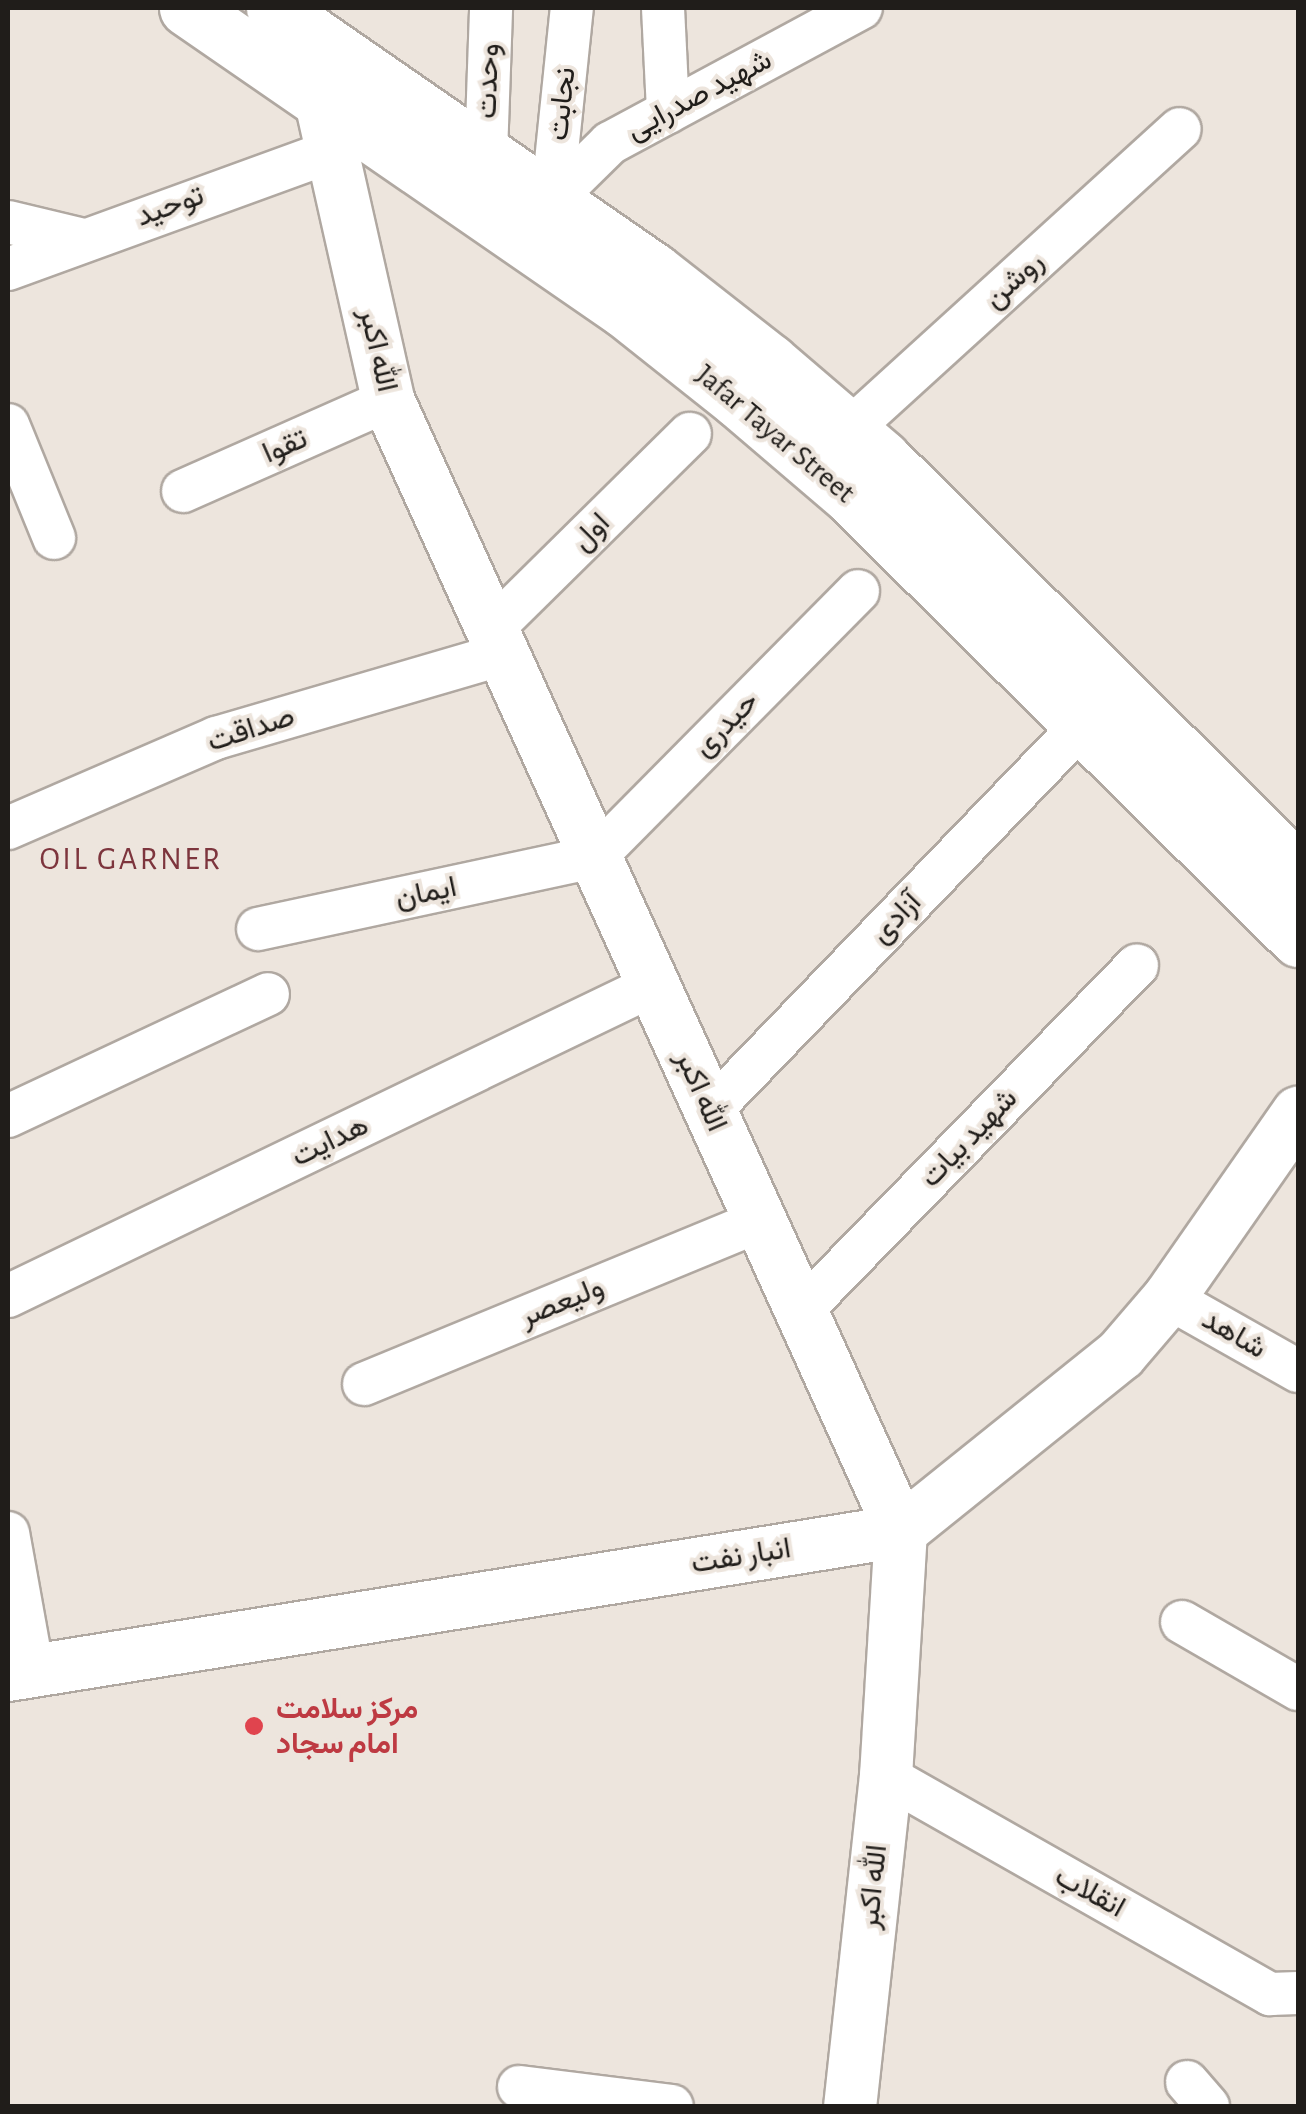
<!DOCTYPE html>
<html>
<head>
<meta charset="utf-8">
<style>
  body { margin:0 }
  #map { position:relative; width:1306px; height:2114px; overflow:hidden; background:#ede5dd; font-family:"Alegreya Sans",Vazirmatn,sans-serif }
  div>[style] { position:absolute }
  [style*='--x'] { left:calc(var(--x)*1px); top:calc(var(--y)*1px); width:calc(var(--w)*1px); rotate:calc(var(--a)*1deg) }
  .roads { filter:drop-shadow(2px 0 #b0a8a1) drop-shadow(-2px 0 #b0a8a1) drop-shadow(0 2px #b0a8a1) drop-shadow(0 -2px #b0a8a1) }
  .minor>* { height:42px; margin:-21px; padding:0 21px; transform-origin:21px; border-radius:21px; background:#fff }
  .tertiary>* { height:52px; margin:-26px; padding:0 26px; transform-origin:26px; border-radius:26px; background:#fff }
  .secondary>* { height:55px; margin:-27.5px; padding:0 27.5px; transform-origin:27.5px; border-radius:27.5px; background:#fff }
  .dots>* { width:28px; height:28px; translate:-50% -50%; box-sizing:border-box; border:5px solid #ede5dd; border-radius:50% }
  span { translate:-50% -50%; white-space:nowrap; text-align:center; line-height:1.15; -webkit-text-stroke:8px #ede5dd; paint-order:stroke }
  .street-label { font-size:30px; color:#201d1a }
  .health-label { font-size:30px; color:#be3a42; font-weight:700 }
  .left { translate:0 -50%; text-align:left }
  .neighbourhood-label { font-size:32px; color:#7d353d; letter-spacing:2.5px }
  .frame { position:absolute; inset:0; border:10px solid #201d1a; pointer-events:none }
</style>
</head>
<body>
<div id="map">
  <div class="roads">
    <div class="minor">
      <i style="--x:663;--y:8;--w:104;--a:87.2"></i>
      <i style="--x:486;--y:154;--w:146;--a:-88"></i>
      <i style="--x:552;--y:200;--w:81;--a:-44.5"></i>
      <i style="--x:610;--y:143;--w:285;--a:-28.3"></i>
      <i style="--x:552;--y:200;--w:193;--a:-84.1"></i>
      <i style="--x:8;--y:222;--w:73;--a:13.5"></i>
      <i style="--x:8;--y:269;--w:348;--a:-20"></i>
      <i style="--x:8;--y:425;--w:122;--a:67.8"></i>
      <i style="--x:849;--y:430;--w:447;--a:-42.3"></i>
      <i style="--x:183;--y:491;--w:224;--a:-23.9"></i>
      <i style="--x:492;--y:629;--w:278;--a:-44.6"></i>
      <i style="--x:8;--y:828;--w:227;--a:-23.4"></i>
      <i style="--x:216;--y:738;--w:299;--a:-16.3"></i>
      <i style="--x:258;--y:929;--w:345;--a:-12.1"></i>
      <i style="--x:595;--y:857;--w:374;--a:-45.3"></i>
      <i style="--x:710;--y:1111;--w:536;--a:-46.06"></i>
      <i style="--x:8;--y:1116;--w:287;--a:-25.1"></i>
      <i style="--x:8;--y:1296;--w:716;--a:-25.74"></i>
      <i style="--x:1169;--y:1298;--w:148;--a:29.5"></i>
      <i style="--x:801;--y:1311;--w:482;--a:-45.8"></i>
      <i style="--x:364;--y:1384;--w:428;--a:-22.4"></i>
      <i style="--x:8;--y:1533;--w:136;--a:79.8"></i>
      <i style="--x:1182;--y:1622;--w:134;--a:30"></i>
      <i style="--x:886;--y:1776;--w:442;--a:29.6"></i>
      <i style="--x:1270;--y:1994;--w:28;--a:-2"></i>
      <i style="--x:1187;--y:2082;--w:32;--a:49"></i>
      <i style="--x:519;--y:2087;--w:154;--a:7.1"></i>
    </div>
    <div class="tertiary">
      <i style="--x:322;--y:106;--w:301;--a:77.3"></i>
      <i style="--x:388;--y:400;--w:1242;--a:65.6"></i>
      <i style="--x:901;--y:1531;--w:245;--a:93.5"></i>
      <i style="--x:886;--y:1776;--w:332;--a:96.2"></i>
      <i style="--x:8;--y:1675;--w:905;--a:-9.16"></i>
      <i style="--x:901;--y:1531;--w:282;--a:-38.8"></i>
      <i style="--x:1121;--y:1354;--w:74;--a:-49.4"></i>
      <i style="--x:1169;--y:1298;--w:226;--a:-55.1"></i>
    </div>
    <div class="secondary">
      <i style="--x:187;--y:8;--w:532;--a:34.59"></i>
      <i style="--x:625;--y:310;--w:144;--a:38.5"></i>
      <i style="--x:738;--y:400;--w:145;--a:40.5"></i>
      <i style="--x:848;--y:494;--w:633;--a:44.68"></i>
      <i style="--x:274;--y:8;--w:462;--a:34.7"></i>
      <i style="--x:654;--y:271;--w:147;--a:38.1"></i>
      <i style="--x:770;--y:362;--w:148;--a:40.6"></i>
      <i style="--x:882;--y:458;--w:586;--a:44.79"></i>
    </div>
  </div>
  <div class="dots">
    <i style="left:254px;top:1726px;background:#e0444e"></i>
  </div>
  <div class="street-label">
    <span style="left:488px;top:81px;rotate:-88deg">وحدت</span>
    <span style="left:699px;top:95px;rotate:-28deg">شهید صدرایی</span>
    <span style="left:562px;top:104px;rotate:-84deg">نجابت</span>
    <span style="left:170px;top:206px;rotate:-20deg">توحید</span>
    <span style="left:1014px;top:280px;rotate:-42deg">روشن</span>
    <span style="left:378px;top:350px;rotate:77deg">الله اکبر</span>
    <span style="left:775px;top:434px;rotate:40deg">Jafar Tayar Street</span>
    <span style="left:285px;top:446px;rotate:-24deg">تقوا</span>
    <span style="left:591px;top:532px;rotate:-45deg">اول</span>
    <span style="left:726px;top:724px;rotate:-45deg">حیدری</span>
    <span style="left:251px;top:729px;rotate:-18deg">صداقت</span>
    <span style="left:426px;top:893px;rotate:-12deg">ایمان</span>
    <span style="left:896px;top:918px;rotate:-46deg">آزادی</span>
    <span style="left:701px;top:1091px;rotate:66deg">الله اکبر</span>
    <span style="left:969px;top:1138px;rotate:-46deg">شهید بیات</span>
    <span style="left:330px;top:1141px;rotate:-26deg">هدایت</span>
    <span style="left:562px;top:1302px;rotate:-22deg">ولیعصر</span>
    <span style="left:1234px;top:1334px;rotate:30deg">شاهد</span>
    <span style="left:741px;top:1556px;rotate:-9deg">انبار نفت</span>
    <span style="left:873px;top:1887px;rotate:-84deg">الله اکبر</span>
    <span style="left:1090px;top:1892px;rotate:29deg">انقلاب</span>
  </div>
  <div class="health-label">
    <span class="left" style="left:276px;top:1726px">مرکز سلامت<br>امام سجاد</span>
  </div>
  <div class="neighbourhood-label">
    <span style="left:131px;top:859px">OIL GARNER</span>
  </div>
  <div class="frame"></div>
</div>
</body>
</html>
